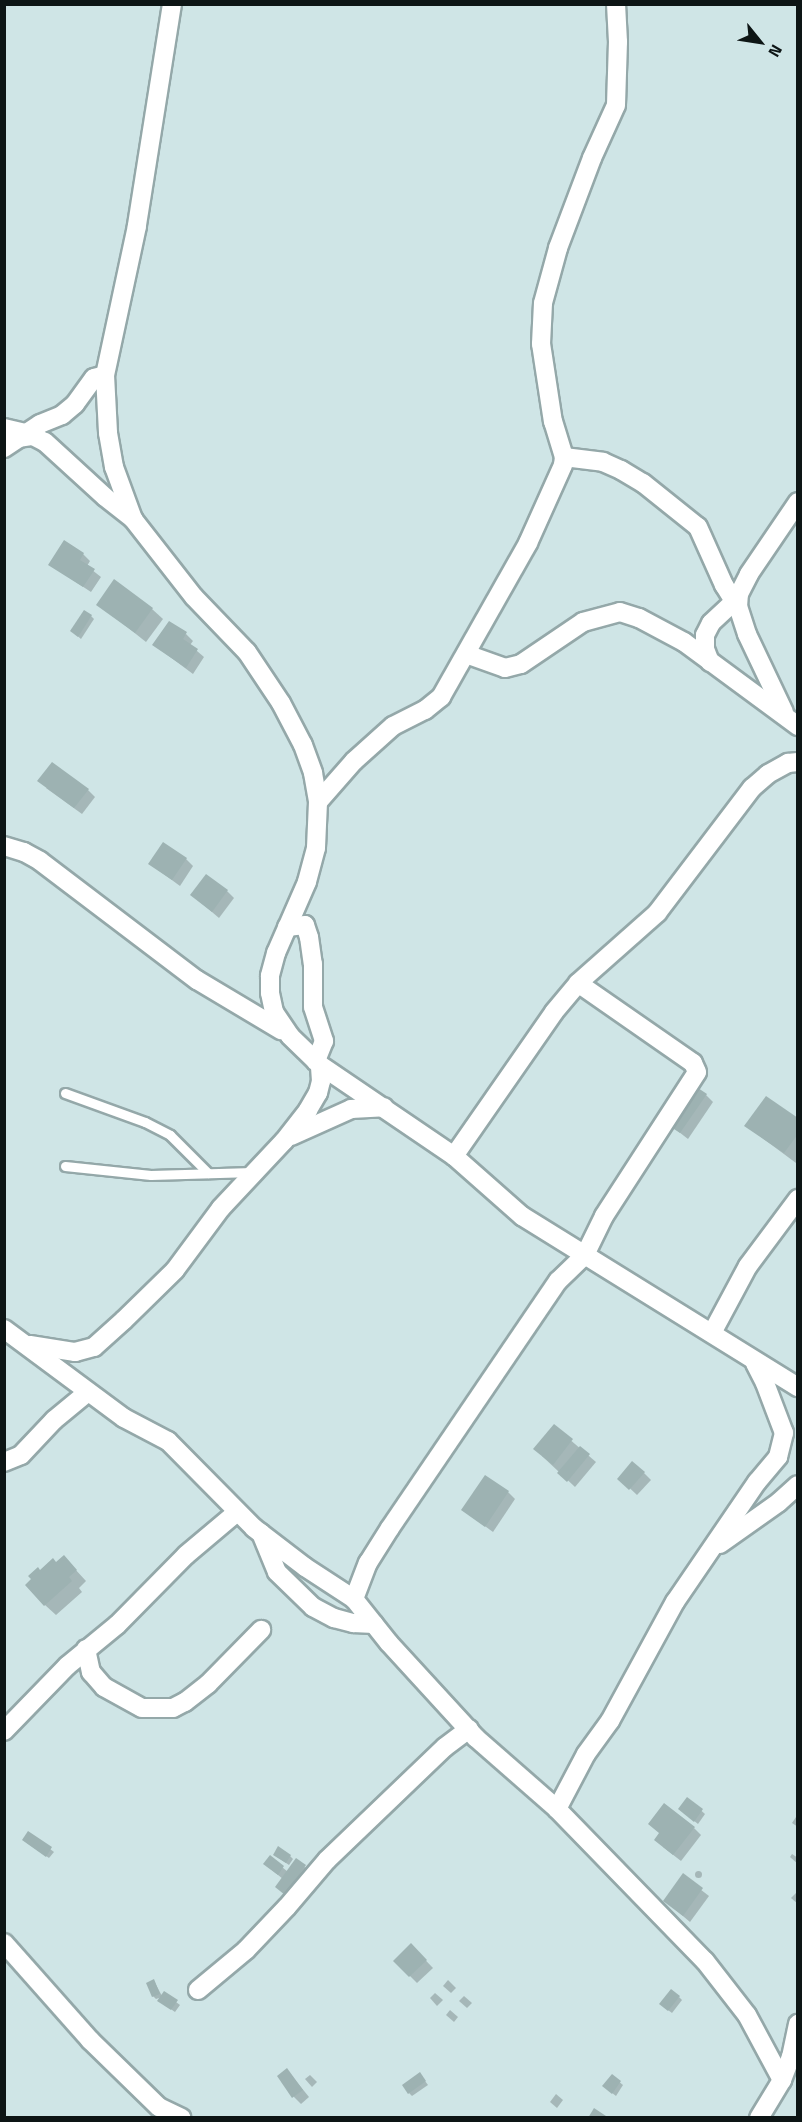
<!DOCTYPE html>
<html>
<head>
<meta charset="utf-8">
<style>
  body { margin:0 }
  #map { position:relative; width:802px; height:2122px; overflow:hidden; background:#cfe5e6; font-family:"Titillium Web",sans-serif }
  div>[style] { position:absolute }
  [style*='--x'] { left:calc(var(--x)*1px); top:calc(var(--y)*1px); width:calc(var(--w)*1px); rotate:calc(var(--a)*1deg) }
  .shadow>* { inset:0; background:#0003 }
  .round { border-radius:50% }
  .building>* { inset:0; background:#9db2b2 }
  .roads { filter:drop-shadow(2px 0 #94a8a9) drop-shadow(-2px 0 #94a8a9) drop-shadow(0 2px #94a8a9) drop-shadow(0 -2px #94a8a9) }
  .lane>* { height:9px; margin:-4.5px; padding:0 4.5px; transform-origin:4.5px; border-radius:4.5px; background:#fff }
  .street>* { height:18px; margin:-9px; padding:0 9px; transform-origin:9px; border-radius:9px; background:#fff }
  span { translate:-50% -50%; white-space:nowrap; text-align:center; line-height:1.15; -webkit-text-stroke:6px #cfe5e6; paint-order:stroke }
  .frame { position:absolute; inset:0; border:6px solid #0d1515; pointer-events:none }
  .north { position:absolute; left:730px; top:12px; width:60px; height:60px; -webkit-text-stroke:4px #cfe5e6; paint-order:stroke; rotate:120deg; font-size:16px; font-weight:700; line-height:24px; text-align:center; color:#0d1515 }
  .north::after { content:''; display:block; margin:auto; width:21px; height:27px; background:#0d1515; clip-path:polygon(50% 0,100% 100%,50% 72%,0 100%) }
</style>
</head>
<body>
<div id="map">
  <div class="shadow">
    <i style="clip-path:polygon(83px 554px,90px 561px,87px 566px,101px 577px,91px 592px,50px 565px)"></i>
    <i style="clip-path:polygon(98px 604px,152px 609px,163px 619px,146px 642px)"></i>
    <i style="clip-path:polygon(91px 616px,94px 619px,81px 639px,75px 634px)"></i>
    <i style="clip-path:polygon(186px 634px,193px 641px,190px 645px,204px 657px,193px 674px,154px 645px)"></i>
    <i style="clip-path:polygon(46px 788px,88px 790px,95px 797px,82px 814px)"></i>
    <i style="clip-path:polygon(186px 859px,193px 866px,180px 886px,150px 864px)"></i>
    <i style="clip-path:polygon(227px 891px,234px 898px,219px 918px,192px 895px)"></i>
    <i style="clip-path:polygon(706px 1095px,713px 1102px,688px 1139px,670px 1125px)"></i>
    <i style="clip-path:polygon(798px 1120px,796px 1163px,746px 1126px)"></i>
    <i style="clip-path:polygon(554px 1426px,596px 1462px,575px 1487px,542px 1456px)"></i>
    <i style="clip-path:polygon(644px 1473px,651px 1480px,637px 1495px,619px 1478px)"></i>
    <i style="clip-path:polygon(508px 1492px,515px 1499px,493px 1532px,463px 1510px)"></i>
    <i style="clip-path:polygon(56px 1564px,74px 1568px,86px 1581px,79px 1588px,82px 1592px,56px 1615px,45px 1605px,41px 1572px)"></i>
    <i style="clip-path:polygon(688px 1799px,705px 1814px,698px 1824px,683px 1812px)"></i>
    <i style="clip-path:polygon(798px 1814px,798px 1827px,792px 1823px)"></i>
    <i style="clip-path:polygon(694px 1828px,701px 1835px,681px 1861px,663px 1847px)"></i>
    <i style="clip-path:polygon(29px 1833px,54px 1852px,49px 1858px,27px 1843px)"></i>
    <i style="clip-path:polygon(792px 1854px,798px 1858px,798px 1864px,790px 1857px)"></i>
    <i style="clip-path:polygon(290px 1856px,293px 1859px,289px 1865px,277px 1857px)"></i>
    <i style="clip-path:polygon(270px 1857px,288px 1872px,305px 1867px,312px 1874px,293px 1901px,277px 1887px,283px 1879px,268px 1867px)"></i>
    <i class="round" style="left:694.5px;top:1870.5px;width:7px;height:7px"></i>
    <i style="clip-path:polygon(683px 1876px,709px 1896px,690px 1922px,665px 1901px)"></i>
    <i style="clip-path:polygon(798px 1891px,798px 1904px,791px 1898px)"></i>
    <i style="clip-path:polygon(411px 1945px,433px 1968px,417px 1983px,395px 1961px)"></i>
    <i style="clip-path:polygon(448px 1980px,456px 1988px,451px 1993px,443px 1986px)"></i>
    <i style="clip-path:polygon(154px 1981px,162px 1996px,164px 1993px,180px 2005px,175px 2012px,162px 2003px,162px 1997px,156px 1999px,153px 1996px)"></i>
    <i style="clip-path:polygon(435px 1993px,443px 2000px,437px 2006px,430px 1998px)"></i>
    <i style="clip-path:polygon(464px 1996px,472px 2003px,467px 2008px,459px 2001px)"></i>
    <i style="clip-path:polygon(679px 1997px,682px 2000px,672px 2013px,664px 2007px)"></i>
    <i style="clip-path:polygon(450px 2010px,458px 2017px,454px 2022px,446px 2015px)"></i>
    <i style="clip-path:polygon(287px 2070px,309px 2097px,301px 2104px,294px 2097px)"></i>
    <i style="clip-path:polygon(310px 2075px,317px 2082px,312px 2087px,305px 2079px)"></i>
    <i style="clip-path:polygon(612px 2076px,623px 2085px,616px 2096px,607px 2089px)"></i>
    <i style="clip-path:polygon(422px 2077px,428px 2085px,412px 2096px,409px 2093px)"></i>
    <i style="clip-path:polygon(556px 2094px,563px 2100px,557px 2108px,550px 2102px)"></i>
  </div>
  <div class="building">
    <i style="clip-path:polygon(64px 540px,84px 553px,80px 560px,95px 569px,83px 587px,48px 565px)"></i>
    <i style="clip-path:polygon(114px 579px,153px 608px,135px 633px,96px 605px)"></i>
    <i style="clip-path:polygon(84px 610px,92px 615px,78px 637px,70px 631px)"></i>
    <i style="clip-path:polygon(169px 621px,187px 632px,183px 639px,198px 649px,186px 668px,152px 645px)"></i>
    <i style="clip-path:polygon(52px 762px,89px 789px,74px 808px,37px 781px)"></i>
    <i style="clip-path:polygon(163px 842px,187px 858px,172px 880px,148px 864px)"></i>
    <i style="clip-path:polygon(206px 874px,228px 890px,212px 912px,190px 895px)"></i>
    <i style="clip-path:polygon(695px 1086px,707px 1094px,680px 1133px,668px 1125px)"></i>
    <i style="clip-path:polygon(766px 1096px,798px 1118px,798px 1134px,784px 1153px,744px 1126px)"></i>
    <i style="clip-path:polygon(554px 1424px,573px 1439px,553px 1465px,533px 1449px)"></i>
    <i style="clip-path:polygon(580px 1446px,590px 1454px,567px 1482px,557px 1473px)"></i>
    <i style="clip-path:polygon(632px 1461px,645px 1472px,629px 1490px,617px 1479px)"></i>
    <i style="clip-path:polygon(485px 1475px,509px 1491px,485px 1527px,461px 1510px)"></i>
    <i style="clip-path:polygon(64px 1555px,77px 1570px,69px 1577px,72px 1581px,44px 1606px,25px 1585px,31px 1579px,28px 1576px,38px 1567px,40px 1570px,53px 1558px,56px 1562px)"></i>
    <i style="clip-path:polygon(687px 1797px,703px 1809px,694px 1822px,678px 1809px)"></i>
    <i style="clip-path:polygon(664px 1803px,695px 1827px,673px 1855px,654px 1840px,659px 1833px,648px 1824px)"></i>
    <i style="clip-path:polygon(28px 1831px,52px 1847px,46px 1857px,22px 1840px)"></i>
    <i style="clip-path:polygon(278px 1846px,291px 1855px,286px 1863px,273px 1855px)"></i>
    <i style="clip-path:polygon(270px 1855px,284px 1866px,278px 1875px,263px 1864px)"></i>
    <i style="clip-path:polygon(296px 1858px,306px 1865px,285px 1895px,275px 1887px)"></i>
    <i style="clip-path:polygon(683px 1873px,703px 1888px,683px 1916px,663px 1901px)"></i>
    <i style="clip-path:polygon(411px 1943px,427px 1960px,409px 1977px,393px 1961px)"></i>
    <i style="clip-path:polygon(154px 1979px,160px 1994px,152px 1997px,146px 1983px)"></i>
    <i style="clip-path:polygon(671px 1989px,680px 1996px,668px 2011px,659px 2004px)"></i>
    <i style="clip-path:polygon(164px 1991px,178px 2000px,171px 2010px,157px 2001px)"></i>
    <i style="clip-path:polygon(287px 2068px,303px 2090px,292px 2098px,277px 2076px)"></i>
    <i style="clip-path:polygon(420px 2072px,426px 2081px,408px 2094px,402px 2085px)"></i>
    <i style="clip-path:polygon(612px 2074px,621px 2081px,612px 2094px,602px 2086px)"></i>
    <i style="clip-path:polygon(594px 2108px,609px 2118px,588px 2118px)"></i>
  </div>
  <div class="roads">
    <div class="lane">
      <i style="--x:65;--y:1093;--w:85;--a:19.9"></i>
      <i style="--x:145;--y:1122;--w:28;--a:27"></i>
      <i style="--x:170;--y:1135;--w:54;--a:45"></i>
      <i style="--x:65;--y:1166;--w:86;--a:6"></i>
      <i style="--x:151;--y:1175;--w:102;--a:-1.7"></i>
    </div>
    <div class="street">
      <i style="--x:172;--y:4;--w:225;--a:99"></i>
      <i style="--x:137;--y:226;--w:152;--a:102.1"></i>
      <i style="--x:105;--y:375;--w:58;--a:87"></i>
      <i style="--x:108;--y:433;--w:35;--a:80"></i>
      <i style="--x:114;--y:467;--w:55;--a:69.9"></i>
      <i style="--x:133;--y:519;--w:99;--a:52"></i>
      <i style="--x:194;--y:597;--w:76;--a:46.1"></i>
      <i style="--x:247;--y:652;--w:61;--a:56.3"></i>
      <i style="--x:281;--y:703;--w:47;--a:62.4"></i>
      <i style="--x:303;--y:745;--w:30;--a:70"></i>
      <i style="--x:313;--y:773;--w:29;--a:80"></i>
      <i style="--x:318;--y:802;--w:46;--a:92.5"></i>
      <i style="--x:316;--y:848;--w:35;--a:105"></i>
      <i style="--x:307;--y:882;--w:77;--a:113.6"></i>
      <i style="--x:276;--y:953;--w:24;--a:105"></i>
      <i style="--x:270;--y:976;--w:17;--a:90"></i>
      <i style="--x:270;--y:993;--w:19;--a:78"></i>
      <i style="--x:274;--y:1012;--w:29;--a:56"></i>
      <i style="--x:290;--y:1036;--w:42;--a:44"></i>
      <i style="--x:320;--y:1065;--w:162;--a:34.2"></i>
      <i style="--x:454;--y:1156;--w:91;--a:41.4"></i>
      <i style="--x:522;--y:1216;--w:325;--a:31.8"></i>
      <i style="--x:4;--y:428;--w:22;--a:13"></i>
      <i style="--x:18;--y:438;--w:15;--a:-8"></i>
      <i style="--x:33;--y:436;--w:13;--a:27"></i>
      <i style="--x:45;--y:442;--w:81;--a:42.5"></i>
      <i style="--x:105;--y:497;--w:36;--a:38"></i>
      <i style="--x:4;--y:448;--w:43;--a:-33.7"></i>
      <i style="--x:40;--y:424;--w:24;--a:-22"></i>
      <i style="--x:62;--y:415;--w:17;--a:-40"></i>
      <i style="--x:75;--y:404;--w:32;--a:-54"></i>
      <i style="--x:94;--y:378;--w:11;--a:-15"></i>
      <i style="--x:564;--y:457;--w:39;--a:7"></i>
      <i style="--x:603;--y:462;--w:20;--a:24"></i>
      <i style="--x:621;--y:470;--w:26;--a:31"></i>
      <i style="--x:643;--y:483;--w:70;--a:38.7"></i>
      <i style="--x:698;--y:527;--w:64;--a:65.9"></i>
      <i style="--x:724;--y:585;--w:26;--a:58"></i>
      <i style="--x:466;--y:654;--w:41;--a:19.7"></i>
      <i style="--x:505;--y:668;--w:16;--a:-14"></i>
      <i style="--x:521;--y:664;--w:75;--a:-34.1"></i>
      <i style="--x:583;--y:622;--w:38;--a:-15"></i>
      <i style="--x:620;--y:612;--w:20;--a:18"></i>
      <i style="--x:639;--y:618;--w:51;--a:28.1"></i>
      <i style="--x:684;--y:642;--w:142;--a:36.4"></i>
      <i style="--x:710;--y:662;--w:14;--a:-111"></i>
      <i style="--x:705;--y:649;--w:14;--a:-90"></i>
      <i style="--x:705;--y:635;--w:13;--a:-63"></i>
      <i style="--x:711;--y:623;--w:33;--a:-43"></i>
      <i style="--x:784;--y:712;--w:86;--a:-115.4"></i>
      <i style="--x:747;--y:634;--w:28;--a:-108"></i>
      <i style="--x:738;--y:607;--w:13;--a:-86"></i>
      <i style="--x:739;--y:594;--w:22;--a:-63"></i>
      <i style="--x:749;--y:574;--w:87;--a:-55.8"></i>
      <i style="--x:318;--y:802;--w:55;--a:-48.7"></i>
      <i style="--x:354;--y:761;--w:52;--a:-41.9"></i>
      <i style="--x:393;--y:726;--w:36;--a:-27"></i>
      <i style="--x:425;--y:710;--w:21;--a:-39"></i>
      <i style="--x:441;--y:697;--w:177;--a:-60.5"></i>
      <i style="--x:528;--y:543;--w:85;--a:-65.8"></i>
      <i style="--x:563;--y:465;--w:8;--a:-83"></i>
      <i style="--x:564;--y:457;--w:37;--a:-107"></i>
      <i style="--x:553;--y:422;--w:79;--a:-98.7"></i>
      <i style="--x:541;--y:344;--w:41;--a:-87.2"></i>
      <i style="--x:543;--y:303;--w:57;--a:-74.7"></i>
      <i style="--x:558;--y:248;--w:96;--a:-69.3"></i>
      <i style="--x:592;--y:158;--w:58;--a:-65.6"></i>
      <i style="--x:616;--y:105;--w:63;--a:-88.2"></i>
      <i style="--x:618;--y:42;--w:38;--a:-93"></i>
      <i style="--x:4;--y:846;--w:21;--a:17"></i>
      <i style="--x:24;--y:852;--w:18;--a:29"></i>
      <i style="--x:40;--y:861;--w:197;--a:37.2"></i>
      <i style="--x:197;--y:980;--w:98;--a:30.8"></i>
      <i style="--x:287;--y:927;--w:18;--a:-6"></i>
      <i style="--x:305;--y:925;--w:13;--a:72"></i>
      <i style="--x:309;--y:937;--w:27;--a:82"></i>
      <i style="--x:313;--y:964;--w:43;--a:90"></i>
      <i style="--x:313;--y:1007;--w:36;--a:72"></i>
      <i style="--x:324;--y:1041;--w:22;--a:112"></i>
      <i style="--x:291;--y:1136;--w:66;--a:-24.2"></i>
      <i style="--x:351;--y:1109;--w:33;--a:-3"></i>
      <i style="--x:454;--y:1156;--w:175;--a:-55.2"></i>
      <i style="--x:554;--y:1012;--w:38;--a:-50"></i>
      <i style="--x:578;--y:983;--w:106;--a:-41.5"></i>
      <i style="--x:657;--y:913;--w:157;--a:-52.8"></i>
      <i style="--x:752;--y:788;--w:21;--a:-41"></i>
      <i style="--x:768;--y:774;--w:23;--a:-29"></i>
      <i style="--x:788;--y:763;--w:10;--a:-6"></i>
      <i style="--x:4;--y:1329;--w:149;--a:36.6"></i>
      <i style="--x:124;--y:1418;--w:50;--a:27.6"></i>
      <i style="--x:168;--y:1441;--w:122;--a:45.3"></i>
      <i style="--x:254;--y:1528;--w:64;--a:37.4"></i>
      <i style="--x:305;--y:1567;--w:59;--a:33.1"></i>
      <i style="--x:354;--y:1599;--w:56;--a:51.5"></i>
      <i style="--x:389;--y:1643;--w:129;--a:47.5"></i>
      <i style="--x:476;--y:1738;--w:108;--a:41.2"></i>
      <i style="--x:557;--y:1809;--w:212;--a:45.8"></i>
      <i style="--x:705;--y:1961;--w:68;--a:52.1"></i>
      <i style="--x:747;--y:2015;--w:74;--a:61.7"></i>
      <i style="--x:712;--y:1333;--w:76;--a:-61.8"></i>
      <i style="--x:748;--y:1266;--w:84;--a:-53.3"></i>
      <i style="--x:30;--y:1345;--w:46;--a:8.8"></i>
      <i style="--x:75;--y:1352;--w:20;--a:-15"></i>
      <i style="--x:94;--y:1347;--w:40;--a:-42"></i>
      <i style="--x:124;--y:1320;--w:71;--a:-44.4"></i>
      <i style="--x:175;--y:1270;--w:77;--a:-53.4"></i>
      <i style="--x:221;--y:1208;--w:92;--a:-46.8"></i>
      <i style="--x:284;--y:1141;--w:39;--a:-52"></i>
      <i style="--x:308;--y:1110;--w:20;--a:-60"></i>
      <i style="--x:318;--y:1093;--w:12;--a:-76"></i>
      <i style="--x:321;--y:1081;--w:16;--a:-94"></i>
      <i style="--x:4;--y:1462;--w:18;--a:-22"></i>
      <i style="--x:21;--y:1455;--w:48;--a:-46.7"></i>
      <i style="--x:54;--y:1420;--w:44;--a:-39.5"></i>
      <i style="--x:261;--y:1533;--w:42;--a:67.7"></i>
      <i style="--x:277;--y:1572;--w:50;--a:44.2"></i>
      <i style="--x:313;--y:1607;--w:24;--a:28"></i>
      <i style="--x:334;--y:1618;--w:20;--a:15"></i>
      <i style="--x:353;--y:1623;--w:21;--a:3"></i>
      <i style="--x:720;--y:1544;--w:72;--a:-35.4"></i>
      <i style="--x:779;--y:1502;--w:25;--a:-42"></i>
      <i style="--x:354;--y:1599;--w:39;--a:-69"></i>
      <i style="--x:368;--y:1563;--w:41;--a:-57.8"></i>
      <i style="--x:390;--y:1528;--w:299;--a:-55.8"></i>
      <i style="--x:558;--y:1281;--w:37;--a:-44"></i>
      <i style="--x:585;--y:1255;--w:43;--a:-64"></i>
      <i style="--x:604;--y:1216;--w:171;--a:-57.1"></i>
      <i style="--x:697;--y:1072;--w:10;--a:-114"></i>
      <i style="--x:693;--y:1063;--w:140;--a:-145.2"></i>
      <i style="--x:86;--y:1649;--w:24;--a:78"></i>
      <i style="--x:91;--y:1672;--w:20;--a:49"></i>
      <i style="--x:104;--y:1687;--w:43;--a:28.9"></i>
      <i style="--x:142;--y:1708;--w:31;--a:0"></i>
      <i style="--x:173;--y:1708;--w:13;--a:-27"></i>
      <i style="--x:185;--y:1702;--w:29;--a:-38"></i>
      <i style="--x:208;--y:1684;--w:76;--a:-45.5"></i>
      <i style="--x:4;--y:1731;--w:91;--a:-45.9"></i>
      <i style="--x:67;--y:1666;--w:65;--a:-39.4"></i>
      <i style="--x:117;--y:1625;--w:98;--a:-45.4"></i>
      <i style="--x:186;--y:1555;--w:67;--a:-40.1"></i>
      <i style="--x:557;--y:1809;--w:62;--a:-62.2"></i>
      <i style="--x:586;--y:1754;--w:41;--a:-54"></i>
      <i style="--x:610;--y:1721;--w:136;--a:-61.4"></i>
      <i style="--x:675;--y:1602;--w:145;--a:-55.7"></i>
      <i style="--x:757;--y:1482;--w:33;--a:-50"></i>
      <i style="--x:778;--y:1457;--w:25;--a:-76"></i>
      <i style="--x:784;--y:1433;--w:53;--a:-110.8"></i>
      <i style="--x:765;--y:1383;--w:22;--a:-117"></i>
      <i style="--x:4;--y:1943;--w:130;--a:48.4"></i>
      <i style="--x:90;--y:2040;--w:96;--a:44.2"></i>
      <i style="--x:159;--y:2107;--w:25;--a:26"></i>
      <i style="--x:198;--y:1990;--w:62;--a:-39.8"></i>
      <i style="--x:246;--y:1950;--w:59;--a:-46.4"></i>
      <i style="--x:287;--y:1907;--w:62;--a:-49.6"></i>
      <i style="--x:327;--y:1860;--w:163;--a:-43.8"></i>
      <i style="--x:445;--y:1747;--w:30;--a:-37"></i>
      <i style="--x:759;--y:2118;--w:44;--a:-58.8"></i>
      <i style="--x:782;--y:2080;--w:25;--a:-69"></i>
      <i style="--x:791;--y:2057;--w:34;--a:-78"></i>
    </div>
  </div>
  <div class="frame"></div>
  <div class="north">N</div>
</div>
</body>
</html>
